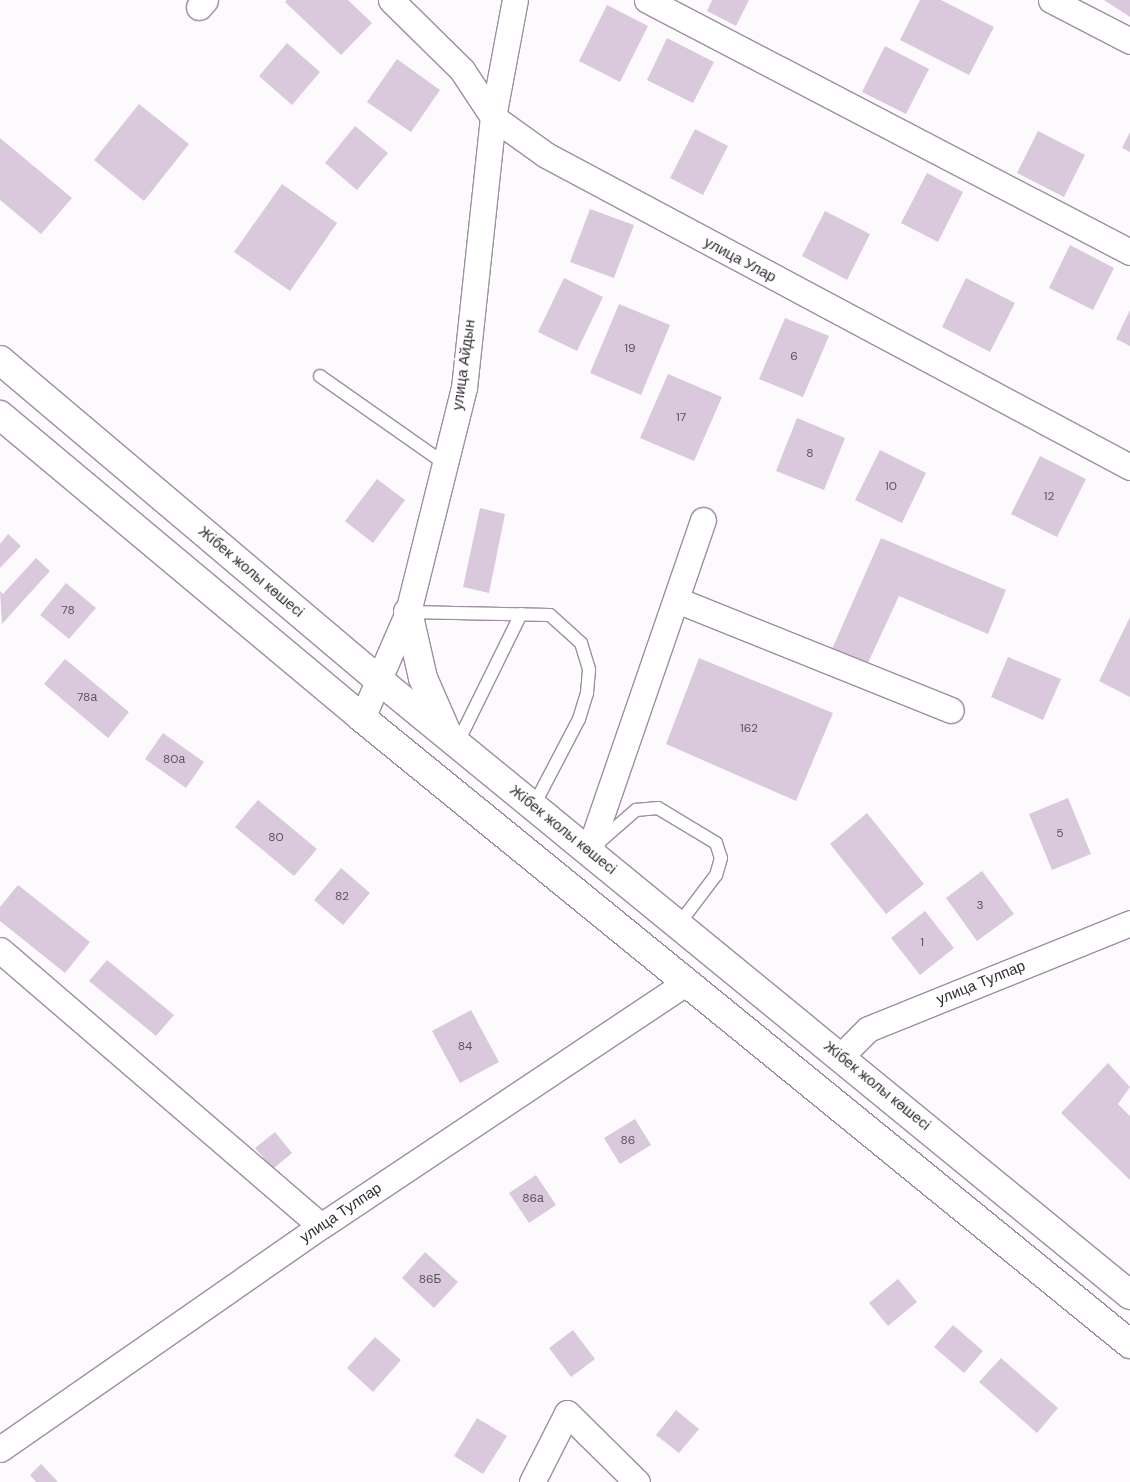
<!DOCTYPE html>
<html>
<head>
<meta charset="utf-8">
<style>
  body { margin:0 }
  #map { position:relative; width:1130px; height:1482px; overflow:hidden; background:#fdfafe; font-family:"DM Sans",sans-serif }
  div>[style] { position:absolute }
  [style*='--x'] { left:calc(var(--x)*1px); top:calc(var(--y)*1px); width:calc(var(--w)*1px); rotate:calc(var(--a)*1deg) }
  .building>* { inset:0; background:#dac8dd }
  .roads { filter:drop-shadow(1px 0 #9e8ea1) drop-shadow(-1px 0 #9e8ea1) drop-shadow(0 1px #9e8ea1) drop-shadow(0 -1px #9e8ea1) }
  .lane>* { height:12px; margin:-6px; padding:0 6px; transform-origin:6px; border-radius:6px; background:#fff }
  .street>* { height:25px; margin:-12.5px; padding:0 12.5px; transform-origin:12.5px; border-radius:12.5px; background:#fff }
  .primary>* { height:28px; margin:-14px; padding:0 14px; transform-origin:14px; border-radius:14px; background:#fff }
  span { translate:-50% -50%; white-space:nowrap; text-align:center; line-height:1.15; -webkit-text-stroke:5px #fff; paint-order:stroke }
  .number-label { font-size:12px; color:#5c535e }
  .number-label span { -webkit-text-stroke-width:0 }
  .street-label { font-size:15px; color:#322c34 }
</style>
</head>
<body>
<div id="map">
  <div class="building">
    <i style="clip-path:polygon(287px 0,348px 0,372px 23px,341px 55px,285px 2px)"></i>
    <i style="clip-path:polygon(712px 0,749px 0,736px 26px,707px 11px)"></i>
    <i style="clip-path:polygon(920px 0,941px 0,994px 27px,969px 75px,900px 40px)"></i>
    <i style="clip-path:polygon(1104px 0,1130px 0,1130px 17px)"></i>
    <i style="clip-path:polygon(607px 5px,648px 26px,620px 82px,579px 61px)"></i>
    <i style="clip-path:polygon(667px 38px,714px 62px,693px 103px,647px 80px)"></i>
    <i style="clip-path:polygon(287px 43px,320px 72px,292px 105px,259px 76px)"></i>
    <i style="clip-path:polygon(885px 46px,929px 69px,906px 114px,862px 92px)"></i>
    <i style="clip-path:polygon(397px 59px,440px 90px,411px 132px,367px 102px)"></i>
    <i style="clip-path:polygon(139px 104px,189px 144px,144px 201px,94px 160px)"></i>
    <i style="clip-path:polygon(355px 126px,388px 153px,357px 190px,325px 163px)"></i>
    <i style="clip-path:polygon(695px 129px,728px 146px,703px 195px,670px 178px)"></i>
    <i style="clip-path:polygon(1038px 131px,1085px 155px,1064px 197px,1017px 173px)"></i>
    <i style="clip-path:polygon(1130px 132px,1130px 152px,1122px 148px)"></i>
    <i style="clip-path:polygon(0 138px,72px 198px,41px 234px,0 200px)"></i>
    <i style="clip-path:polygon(927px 173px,963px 192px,938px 242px,901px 223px)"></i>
    <i style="clip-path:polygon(282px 184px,337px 223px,290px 291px,234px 252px)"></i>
    <i style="clip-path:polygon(590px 209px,634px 225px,614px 278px,570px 262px)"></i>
    <i style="clip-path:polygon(825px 211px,870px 234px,847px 280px,802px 256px)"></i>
    <i style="clip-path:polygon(1070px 245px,1114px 268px,1093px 310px,1049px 288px)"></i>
    <i style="clip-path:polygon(564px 278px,603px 297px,577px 351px,538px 332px)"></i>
    <i style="clip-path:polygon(966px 278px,1015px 303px,990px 352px,942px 327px)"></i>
    <i style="clip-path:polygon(619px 304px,670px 325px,641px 395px,590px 373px)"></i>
    <i style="clip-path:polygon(1130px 310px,1130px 346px,1116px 339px)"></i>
    <i style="clip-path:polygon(785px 318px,829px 336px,803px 397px,759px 379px)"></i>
    <i style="clip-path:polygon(668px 374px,722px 397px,694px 461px,640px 438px)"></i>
    <i style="clip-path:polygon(797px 418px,845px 438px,824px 490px,776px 471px)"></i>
    <i style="clip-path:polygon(880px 450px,926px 473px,902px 523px,855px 500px)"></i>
    <i style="clip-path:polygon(1040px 456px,1086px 479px,1057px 537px,1011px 514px)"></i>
    <i style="clip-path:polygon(377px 479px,405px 500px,373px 543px,345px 521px)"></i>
    <i style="clip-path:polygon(480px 508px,505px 514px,489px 593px,463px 587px)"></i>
    <i style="clip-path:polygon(8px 534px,21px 546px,0 568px,0 544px)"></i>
    <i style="clip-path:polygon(881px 538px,1006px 590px,988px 634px,899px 596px,866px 667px,832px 649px)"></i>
    <i style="clip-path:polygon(36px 558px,50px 571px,2px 624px,0 591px,3px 594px)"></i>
    <i style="clip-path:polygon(66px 583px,96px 608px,69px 639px,40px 615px)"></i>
    <i style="clip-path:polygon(1130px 617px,1130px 697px,1099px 681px)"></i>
    <i style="clip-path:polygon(1008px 657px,1061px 679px,1043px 720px,991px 697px)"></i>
    <i style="clip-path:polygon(699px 658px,833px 713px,796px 801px,666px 744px)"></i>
    <i style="clip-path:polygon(65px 659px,129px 712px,108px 738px,44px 684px)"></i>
    <i style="clip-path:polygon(163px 733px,204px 762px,186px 788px,145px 759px)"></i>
    <i style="clip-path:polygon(1068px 798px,1091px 854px,1052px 870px,1029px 814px)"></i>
    <i style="clip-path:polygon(258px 800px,317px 849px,294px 876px,235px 827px)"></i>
    <i style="clip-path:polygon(867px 813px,924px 884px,886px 914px,830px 844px)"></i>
    <i style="clip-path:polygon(341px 868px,370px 893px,343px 925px,314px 900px)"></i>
    <i style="clip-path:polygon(982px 871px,1014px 914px,977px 941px,946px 898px)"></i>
    <i style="clip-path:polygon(18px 885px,90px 942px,65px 973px,0 921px,0 907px)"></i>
    <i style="clip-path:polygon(925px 911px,954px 948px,920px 975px,891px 938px)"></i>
    <i style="clip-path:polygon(107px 960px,174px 1015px,156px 1036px,89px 981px)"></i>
    <i style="clip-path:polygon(471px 1010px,499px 1062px,460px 1083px,432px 1031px)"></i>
    <i style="clip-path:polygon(1108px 1063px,1130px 1087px,1118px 1104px,1130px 1116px,1130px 1180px,1061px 1113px)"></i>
    <i style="clip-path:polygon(635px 1119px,651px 1145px,620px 1164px,604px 1138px)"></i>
    <i style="clip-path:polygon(275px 1132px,292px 1153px,273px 1169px,255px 1148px)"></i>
    <i style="clip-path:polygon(536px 1175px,556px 1205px,529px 1223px,509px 1193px)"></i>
    <i style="clip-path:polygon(425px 1252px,458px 1282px,434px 1308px,402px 1278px)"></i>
    <i style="clip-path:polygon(898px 1279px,917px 1302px,888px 1326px,869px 1303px)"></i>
    <i style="clip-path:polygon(953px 1325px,983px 1351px,964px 1373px,934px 1347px)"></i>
    <i style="clip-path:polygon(573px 1330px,595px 1359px,571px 1377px,549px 1348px)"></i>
    <i style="clip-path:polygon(375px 1337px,401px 1360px,373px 1392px,347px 1368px)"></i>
    <i style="clip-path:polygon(1001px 1358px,1058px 1408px,1037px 1433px,979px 1382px)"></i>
    <i style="clip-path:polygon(676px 1410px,699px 1429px,679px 1453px,656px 1435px)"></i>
    <i style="clip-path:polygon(477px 1418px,507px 1436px,483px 1474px,454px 1456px)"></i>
    <i style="clip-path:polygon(41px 1464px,58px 1482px,36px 1482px,30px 1475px)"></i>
  </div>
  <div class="roads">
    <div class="lane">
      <i style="--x:320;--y:376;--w:153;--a:35.1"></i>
      <i style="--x:408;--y:612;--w:142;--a:1.2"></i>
      <i style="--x:550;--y:615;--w:42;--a:42.1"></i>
      <i style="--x:581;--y:643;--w:28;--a:73"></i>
      <i style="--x:589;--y:670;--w:23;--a:95"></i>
      <i style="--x:587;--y:693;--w:27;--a:107"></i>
      <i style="--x:579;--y:719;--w:97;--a:117.6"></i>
      <i style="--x:457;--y:744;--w:145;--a:-63.8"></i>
      <i style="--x:597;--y:844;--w:52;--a:-41.1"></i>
      <i style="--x:636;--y:810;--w:22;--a:-5"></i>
      <i style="--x:658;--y:808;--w:68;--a:31.1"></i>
      <i style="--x:716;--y:843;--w:16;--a:72"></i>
      <i style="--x:721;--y:858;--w:18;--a:106"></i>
      <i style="--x:716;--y:875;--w:61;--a:127.1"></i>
    </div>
    <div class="street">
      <i style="--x:391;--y:0;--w:100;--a:44.6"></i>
      <i style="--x:462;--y:70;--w:56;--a:56.6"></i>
      <i style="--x:493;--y:117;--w:65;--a:35.6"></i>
      <i style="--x:546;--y:155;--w:662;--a:28.11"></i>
      <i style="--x:647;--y:0;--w:545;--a:27.55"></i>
      <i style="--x:1051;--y:0;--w:89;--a:27.4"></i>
      <i style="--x:199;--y:7;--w:9;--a:-49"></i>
      <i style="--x:677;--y:600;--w:295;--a:21.9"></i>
      <i style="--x:362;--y:718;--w:116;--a:-66.5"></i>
      <i style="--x:408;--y:612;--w:231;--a:-76"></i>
      <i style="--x:464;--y:388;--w:273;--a:-83.9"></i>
      <i style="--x:493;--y:117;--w:119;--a:-79.4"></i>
      <i style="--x:589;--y:851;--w:350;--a:-71"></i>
      <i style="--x:0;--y:950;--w:423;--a:40.7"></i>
      <i style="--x:841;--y:1056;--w:38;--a:-45"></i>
      <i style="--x:868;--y:1029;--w:283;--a:-22"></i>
      <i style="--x:0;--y:1449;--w:391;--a:-34.8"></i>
      <i style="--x:321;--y:1226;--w:438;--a:-33.7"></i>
      <i style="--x:532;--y:1482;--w:77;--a:-63.1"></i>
      <i style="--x:567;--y:1413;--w:98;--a:44.6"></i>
    </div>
    <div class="primary">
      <i style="--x:0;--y:360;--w:496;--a:40.2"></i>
      <i style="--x:379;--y:680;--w:971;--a:39.31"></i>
      <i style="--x:0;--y:415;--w:472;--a:39.9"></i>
      <i style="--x:362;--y:718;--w:991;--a:39.18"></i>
      <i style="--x:408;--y:612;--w:68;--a:77.2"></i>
      <i style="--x:423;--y:678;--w:60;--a:66.4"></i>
    </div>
  </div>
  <div class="number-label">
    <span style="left:630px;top:349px">19</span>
    <span style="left:794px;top:357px">6</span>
    <span style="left:681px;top:418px">17</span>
    <span style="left:810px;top:454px">8</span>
    <span style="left:891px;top:487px">10</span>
    <span style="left:1049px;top:497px">12</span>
    <span style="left:68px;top:611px">78</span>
    <span style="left:87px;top:698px">78а</span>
    <span style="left:749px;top:729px">162</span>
    <span style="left:174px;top:760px">80а</span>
    <span style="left:1060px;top:834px">5</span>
    <span style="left:276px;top:838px">80</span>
    <span style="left:342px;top:897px">82</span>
    <span style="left:980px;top:906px">3</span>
    <span style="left:922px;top:943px">1</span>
    <span style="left:465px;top:1047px">84</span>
    <span style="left:628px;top:1141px">86</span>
    <span style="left:533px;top:1199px">86а</span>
    <span style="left:430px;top:1280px">86Б</span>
  </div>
  <div class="street-label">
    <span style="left:740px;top:260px;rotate:28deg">улица Улар</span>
    <span style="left:464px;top:365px;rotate:-82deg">улица Айдын</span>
    <span style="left:251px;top:572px;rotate:40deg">Жібек жолы көшесі</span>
    <span style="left:563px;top:830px;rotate:39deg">Жібек жолы көшесі</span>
    <span style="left:981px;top:983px;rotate:-22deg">улица Тулпар</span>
    <span style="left:877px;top:1086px;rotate:39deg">Жібек жолы көшесі</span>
    <span style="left:341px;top:1213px;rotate:-34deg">улица Тулпар</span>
  </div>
</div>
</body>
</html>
